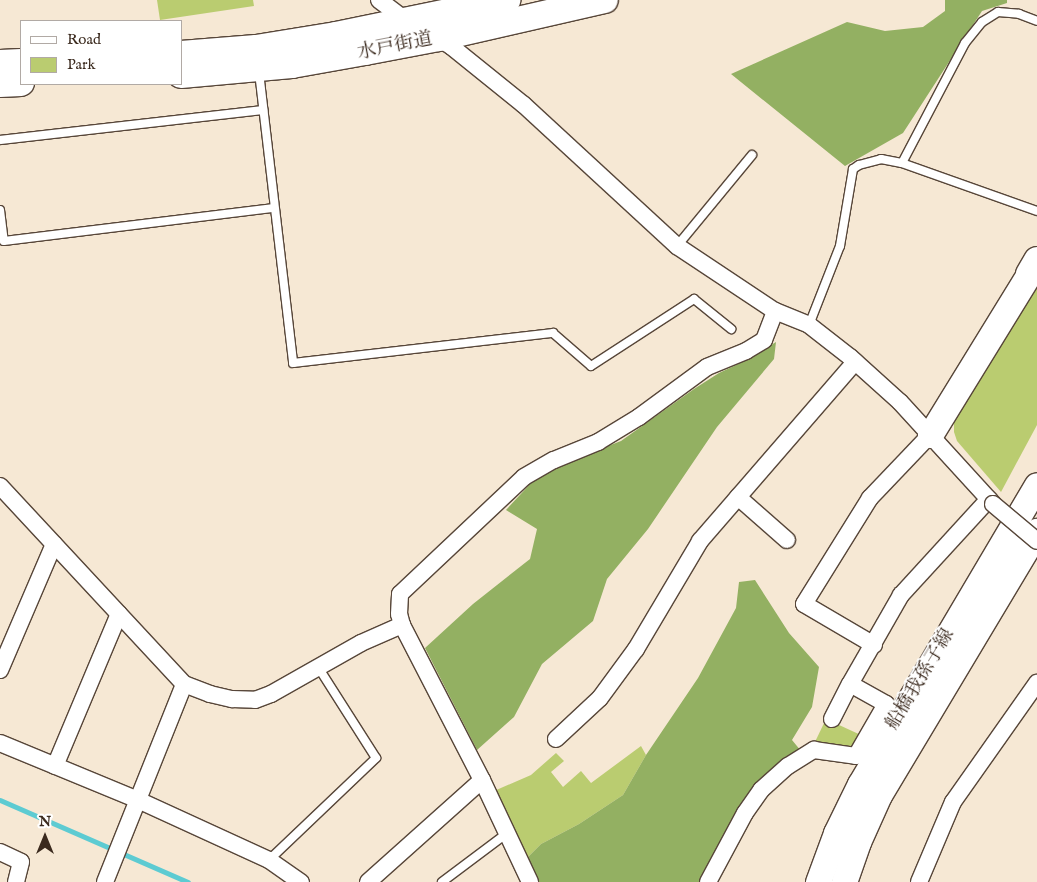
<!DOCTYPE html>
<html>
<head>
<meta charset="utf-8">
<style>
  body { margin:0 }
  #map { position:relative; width:1037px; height:882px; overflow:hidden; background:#f6e8d4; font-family:"IM FELL English","Noto Serif JP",serif }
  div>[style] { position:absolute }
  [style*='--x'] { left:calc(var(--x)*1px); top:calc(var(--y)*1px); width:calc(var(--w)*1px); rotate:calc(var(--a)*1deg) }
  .green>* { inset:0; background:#bacc70 }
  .forest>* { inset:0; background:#93b062 }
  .stream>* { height:5px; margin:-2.5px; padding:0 2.5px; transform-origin:2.5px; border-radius:2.5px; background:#5dcbd2 }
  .roads { filter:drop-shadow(1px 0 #574639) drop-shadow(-1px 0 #574639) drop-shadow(0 1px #574639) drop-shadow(0 -1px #574639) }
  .service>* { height:8px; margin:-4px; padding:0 4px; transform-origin:4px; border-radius:4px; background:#fff }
  .minor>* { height:16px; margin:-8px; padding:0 8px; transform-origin:8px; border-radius:8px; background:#fff }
  .primary>* { height:25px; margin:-12.5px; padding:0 12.5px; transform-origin:12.5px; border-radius:12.5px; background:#fff }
  .trunk>* { height:26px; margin:-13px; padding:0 13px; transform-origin:13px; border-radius:13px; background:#fff }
  .bridges { filter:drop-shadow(1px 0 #574639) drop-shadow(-1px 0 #574639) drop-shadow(0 1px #574639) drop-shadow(0 -1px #574639) }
  .minor-bridge>* { height:16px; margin:-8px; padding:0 8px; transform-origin:8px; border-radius:8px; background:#fff }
  span { translate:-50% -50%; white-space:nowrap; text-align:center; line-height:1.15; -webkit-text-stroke:4px #fff; paint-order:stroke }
  .street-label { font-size:19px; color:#3b2a1e }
  .legend { position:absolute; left:20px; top:20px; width:162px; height:65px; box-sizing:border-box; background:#fff; border:1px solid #b1aaa5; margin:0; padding:6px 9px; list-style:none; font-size:15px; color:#3b2a1e }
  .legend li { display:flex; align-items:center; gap:10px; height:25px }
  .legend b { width:25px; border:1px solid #b1aaa5 }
  .north { position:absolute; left:20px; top:812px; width:50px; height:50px; -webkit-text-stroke:4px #fff; paint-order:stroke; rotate:0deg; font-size:14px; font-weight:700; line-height:20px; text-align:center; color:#3b2a1e }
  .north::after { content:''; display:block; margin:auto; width:18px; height:22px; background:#3b2a1e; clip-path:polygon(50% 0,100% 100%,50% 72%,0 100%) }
</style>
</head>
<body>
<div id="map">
  <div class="green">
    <i style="clip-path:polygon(157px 0,253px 0,254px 6px,160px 20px)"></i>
    <i style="clip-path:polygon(1037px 286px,1037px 425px,1001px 492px,957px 441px,954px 432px,954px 419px)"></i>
    <i style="clip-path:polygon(826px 719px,863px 736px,855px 750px,814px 744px)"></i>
    <i style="clip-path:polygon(641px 746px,646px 755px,623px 795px,579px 824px,541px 844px,525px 860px,494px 791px,531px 775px,556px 753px,564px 761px,551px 772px,563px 787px,581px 771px,591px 783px)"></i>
  </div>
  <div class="forest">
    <i style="clip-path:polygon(945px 0,1007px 0,1007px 3px,982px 11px,903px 133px,845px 166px,731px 74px,847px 22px,885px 31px,923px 27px,945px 11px)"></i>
    <i style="clip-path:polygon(776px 342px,774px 359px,717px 427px,648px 529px,607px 579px,593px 621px,542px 664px,514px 717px,477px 750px,425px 648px,473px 604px,530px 559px,537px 529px,506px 510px,532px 482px,569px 461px,621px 441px,694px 389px,719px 373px,749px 359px)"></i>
    <i style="clip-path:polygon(755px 580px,789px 633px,819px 667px,812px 707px,792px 740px,801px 751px,786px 760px,701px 882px,536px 882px,525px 860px,541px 844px,579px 824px,623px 795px,646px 755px,698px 678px,736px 608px,739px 582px)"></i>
  </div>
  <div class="stream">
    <i style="--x:0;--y:800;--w:205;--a:23.6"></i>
  </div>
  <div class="roads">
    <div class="service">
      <i style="--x:259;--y:72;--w:293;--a:83.3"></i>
      <i style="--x:293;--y:363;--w:262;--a:-6.6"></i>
      <i style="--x:553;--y:333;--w:50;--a:41"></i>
      <i style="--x:591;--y:366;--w:123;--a:-33"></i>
      <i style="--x:694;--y:299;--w:48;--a:39"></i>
      <i style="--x:0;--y:140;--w:265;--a:-6.5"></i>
      <i style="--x:902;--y:163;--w:136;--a:-62.3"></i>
      <i style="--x:965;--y:43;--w:27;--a:-51"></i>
      <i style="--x:982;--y:22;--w:19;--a:-32"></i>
      <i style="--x:998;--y:12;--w:21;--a:5"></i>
      <i style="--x:1019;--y:14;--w:19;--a:21"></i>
      <i style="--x:0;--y:210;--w:31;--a:83"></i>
      <i style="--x:4;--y:241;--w:272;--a:-7"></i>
      <i style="--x:677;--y:246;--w:118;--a:-50.5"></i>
      <i style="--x:809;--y:325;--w:85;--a:-68.6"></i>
      <i style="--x:840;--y:246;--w:78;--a:-80.4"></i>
      <i style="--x:853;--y:169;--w:7;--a:-34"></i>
      <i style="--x:859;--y:165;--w:23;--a:-15"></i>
      <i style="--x:881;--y:159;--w:21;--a:11"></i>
      <i style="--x:902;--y:163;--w:143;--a:19.6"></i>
      <i style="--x:269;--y:860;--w:148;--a:-43.6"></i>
      <i style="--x:376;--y:758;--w:108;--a:-122.5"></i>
      <i style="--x:442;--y:882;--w:80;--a:-36.9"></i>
    </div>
    <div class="minor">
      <i style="--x:379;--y:0;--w:38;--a:37"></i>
      <i style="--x:435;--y:36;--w:20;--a:33"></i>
      <i style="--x:452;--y:47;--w:92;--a:38.9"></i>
      <i style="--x:524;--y:105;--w:208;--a:42.7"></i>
      <i style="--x:677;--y:246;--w:118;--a:33.6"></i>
      <i style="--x:775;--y:311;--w:37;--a:22"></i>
      <i style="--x:809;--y:325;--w:52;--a:38"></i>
      <i style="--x:850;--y:357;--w:67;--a:42"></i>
      <i style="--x:900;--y:402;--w:138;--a:47.6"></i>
      <i style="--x:0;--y:486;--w:270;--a:47.1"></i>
      <i style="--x:184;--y:684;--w:28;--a:21"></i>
      <i style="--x:210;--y:694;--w:23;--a:13"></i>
      <i style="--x:232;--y:699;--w:23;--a:2"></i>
      <i style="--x:255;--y:700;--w:17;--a:-21"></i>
      <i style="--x:271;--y:694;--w:103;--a:-29.5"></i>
      <i style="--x:361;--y:643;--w:45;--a:-23.7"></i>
      <i style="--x:738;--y:497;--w:65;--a:41.3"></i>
      <i style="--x:874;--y:645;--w:81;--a:-149.6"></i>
      <i style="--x:804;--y:604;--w:125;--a:-58.1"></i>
      <i style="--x:870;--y:498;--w:87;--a:-46.4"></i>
      <i style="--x:0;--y:670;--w:137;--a:-66.8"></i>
      <i style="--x:832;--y:719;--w:39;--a:-63"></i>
      <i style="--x:556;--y:739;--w:60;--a:-43"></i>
      <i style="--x:600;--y:698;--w:61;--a:-53.7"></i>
      <i style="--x:636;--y:649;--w:126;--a:-59.3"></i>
      <i style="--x:700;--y:541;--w:237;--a:-49.1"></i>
      <i style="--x:0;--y:743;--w:149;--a:22.4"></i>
      <i style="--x:138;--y:800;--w:144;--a:24.6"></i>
      <i style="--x:269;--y:860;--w:39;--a:35"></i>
      <i style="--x:55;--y:766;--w:165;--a:-67.2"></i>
      <i style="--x:0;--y:852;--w:23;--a:25"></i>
      <i style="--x:21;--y:862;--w:21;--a:104"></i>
      <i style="--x:105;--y:882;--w:213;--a:-68.2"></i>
      <i style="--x:368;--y:882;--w:153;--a:-41.8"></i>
      <i style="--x:530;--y:882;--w:113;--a:-115.2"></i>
      <i style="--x:482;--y:780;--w:174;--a:-117.3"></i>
      <i style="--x:402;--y:625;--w:11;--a:-105"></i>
      <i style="--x:399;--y:614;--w:20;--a:-87"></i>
      <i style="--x:400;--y:594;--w:170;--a:-43.3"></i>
      <i style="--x:524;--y:477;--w:34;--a:-30"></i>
      <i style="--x:554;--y:460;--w:48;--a:-22.2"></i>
      <i style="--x:598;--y:442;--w:48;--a:-31.4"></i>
      <i style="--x:639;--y:417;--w:84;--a:-36.3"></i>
      <i style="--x:707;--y:367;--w:42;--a:-22.3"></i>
      <i style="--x:746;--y:351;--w:21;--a:-31"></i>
      <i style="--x:764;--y:340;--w:31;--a:-69"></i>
      <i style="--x:708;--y:882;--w:78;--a:-61.8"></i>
      <i style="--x:745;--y:813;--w:28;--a:-55"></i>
      <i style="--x:761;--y:790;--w:36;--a:-42"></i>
      <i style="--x:788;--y:766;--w:31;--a:-32"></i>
      <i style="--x:814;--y:750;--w:42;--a:8.1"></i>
      <i style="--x:856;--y:756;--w:60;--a:-60"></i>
      <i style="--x:886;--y:704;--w:41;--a:-150.9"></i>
      <i style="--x:850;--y:684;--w:103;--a:-60.2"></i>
      <i style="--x:901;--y:595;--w:130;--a:-47.5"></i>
      <i style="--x:919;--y:882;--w:87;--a:-67"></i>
      <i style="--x:953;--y:802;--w:146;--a:-54.8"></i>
    </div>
    <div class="primary">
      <i style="--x:930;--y:435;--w:189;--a:-58.4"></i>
      <i style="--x:1029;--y:274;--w:9;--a:-27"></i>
      <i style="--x:818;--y:882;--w:52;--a:-69.8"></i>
      <i style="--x:836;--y:833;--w:55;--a:-63.9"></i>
      <i style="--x:860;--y:784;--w:347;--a:-59.4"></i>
      <i style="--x:844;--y:882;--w:42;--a:-70.7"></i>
      <i style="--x:858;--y:842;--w:51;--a:-65.9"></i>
      <i style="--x:879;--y:795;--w:308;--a:-59.1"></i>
    </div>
    <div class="trunk">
      <i style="--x:181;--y:54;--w:75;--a:-4.6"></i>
      <i style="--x:256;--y:48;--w:81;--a:-9.2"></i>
      <i style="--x:336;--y:35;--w:175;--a:-11.6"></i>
      <i style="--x:0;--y:63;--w:21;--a:-3"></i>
      <i style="--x:181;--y:75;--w:111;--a:-5.1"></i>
      <i style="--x:292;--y:65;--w:74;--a:-10.1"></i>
      <i style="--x:365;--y:52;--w:75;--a:-10.7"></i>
      <i style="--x:439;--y:38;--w:170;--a:-12.9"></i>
      <i style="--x:0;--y:84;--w:21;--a:-3"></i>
      <i style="--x:1029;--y:274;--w:16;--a:-60"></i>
    </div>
  </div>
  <div class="bridges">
    <div class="minor-bridge">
      <i style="--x:993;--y:504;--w:57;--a:40.1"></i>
    </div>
  </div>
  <div class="street-label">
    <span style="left:395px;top:47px;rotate:-11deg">水戸街道</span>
    <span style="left:921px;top:680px;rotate:-59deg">船橋我孫子線</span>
  </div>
  <ul class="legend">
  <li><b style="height:6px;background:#fff"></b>Road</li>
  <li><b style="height:14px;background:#bacc70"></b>Park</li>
  </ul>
  <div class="north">N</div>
</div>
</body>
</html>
